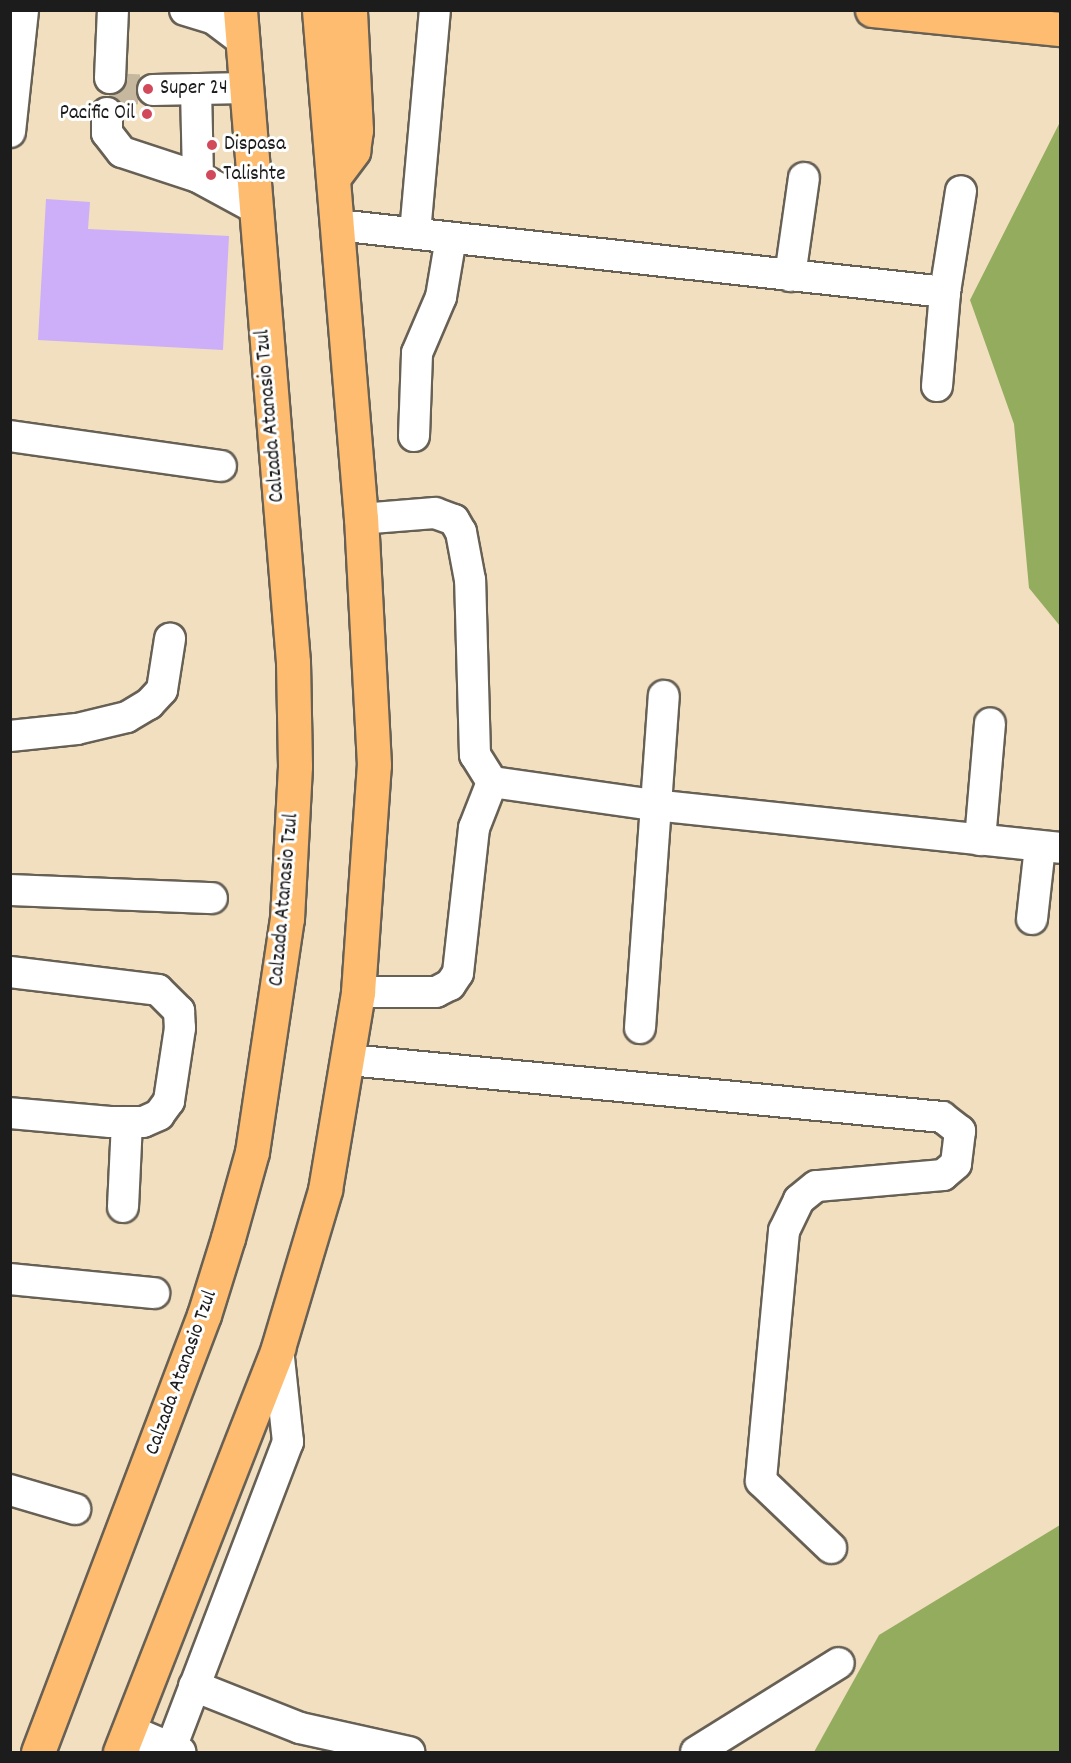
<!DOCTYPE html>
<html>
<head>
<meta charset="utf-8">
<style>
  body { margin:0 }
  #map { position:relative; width:1071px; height:1763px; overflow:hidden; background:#f1dfc0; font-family:Dekko,sans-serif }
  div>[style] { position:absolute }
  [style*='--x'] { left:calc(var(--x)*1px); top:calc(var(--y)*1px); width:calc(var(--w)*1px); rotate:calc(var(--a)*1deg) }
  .forest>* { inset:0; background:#93ac5d }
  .building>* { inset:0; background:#cdaef8 }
  .minor-tunnel>* { height:30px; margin-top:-15px; transform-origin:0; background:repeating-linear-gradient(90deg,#c6b89f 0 30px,transparent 0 45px) }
  .roads { filter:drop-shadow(2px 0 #676055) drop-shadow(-2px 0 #676055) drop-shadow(0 2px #676055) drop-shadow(0 -2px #676055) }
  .minor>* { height:30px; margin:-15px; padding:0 15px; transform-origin:15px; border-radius:15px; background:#fff }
  .major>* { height:33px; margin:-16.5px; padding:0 16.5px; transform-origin:16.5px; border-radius:16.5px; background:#febc70 }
  .highway>* { height:33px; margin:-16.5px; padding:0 16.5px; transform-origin:16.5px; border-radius:16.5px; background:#febc70 }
  .dots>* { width:16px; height:16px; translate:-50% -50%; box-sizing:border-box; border:3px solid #fff; border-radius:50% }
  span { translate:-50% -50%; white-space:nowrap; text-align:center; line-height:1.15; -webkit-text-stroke:6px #fff; paint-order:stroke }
  .poi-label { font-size:21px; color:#1c1c1c }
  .left { translate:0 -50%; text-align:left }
  .right { translate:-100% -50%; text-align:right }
  .street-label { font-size:21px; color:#1c1c1c }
  .frame { position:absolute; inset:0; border:12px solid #1c1c1c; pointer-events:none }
</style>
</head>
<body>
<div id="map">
  <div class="forest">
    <i style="clip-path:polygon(1060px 122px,1060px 626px,1029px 588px,1014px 424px,970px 300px)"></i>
    <i style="clip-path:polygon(1060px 1525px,1060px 1752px,814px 1752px,879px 1635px)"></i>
  </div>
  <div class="building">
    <i style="clip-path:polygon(46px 199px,90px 202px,88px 229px,229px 236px,223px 350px,38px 340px)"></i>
  </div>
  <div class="minor-tunnel">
    <i style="--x:109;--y:88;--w:44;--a:2.6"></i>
  </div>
  <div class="roads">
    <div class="minor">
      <i style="--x:185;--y:10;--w:30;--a:17"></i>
      <i style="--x:214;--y:19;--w:34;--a:37"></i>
      <i style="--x:110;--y:78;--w:68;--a:-87.5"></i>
      <i style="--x:196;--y:89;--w:88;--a:88.7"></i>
      <i style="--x:153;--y:90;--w:92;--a:-1.2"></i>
      <i style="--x:107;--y:113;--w:20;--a:90"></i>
      <i style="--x:107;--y:133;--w:24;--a:52"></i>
      <i style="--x:122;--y:152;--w:80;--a:18.2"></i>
      <i style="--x:198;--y:177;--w:63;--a:28.6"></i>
      <i style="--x:10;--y:132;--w:123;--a:-83.9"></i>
      <i style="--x:337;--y:225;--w:612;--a:6.29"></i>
      <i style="--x:415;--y:233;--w:224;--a:-84.9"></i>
      <i style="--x:790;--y:276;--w:99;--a:-81.9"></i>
      <i style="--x:937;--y:386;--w:94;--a:-85.1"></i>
      <i style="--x:945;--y:292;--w:102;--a:-81"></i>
      <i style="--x:10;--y:436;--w:213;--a:8.1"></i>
      <i style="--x:414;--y:436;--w:83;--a:-87.9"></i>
      <i style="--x:417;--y:353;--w:61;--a:-66.8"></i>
      <i style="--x:441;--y:297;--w:60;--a:-80.4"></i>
      <i style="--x:10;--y:736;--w:67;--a:-6"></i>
      <i style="--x:77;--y:729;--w:51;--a:-13.5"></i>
      <i style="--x:127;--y:717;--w:26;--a:-31"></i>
      <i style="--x:149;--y:704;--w:19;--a:-47"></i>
      <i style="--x:162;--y:690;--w:52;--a:-81.1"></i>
      <i style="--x:492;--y:782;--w:163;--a:8.1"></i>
      <i style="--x:653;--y:805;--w:409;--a:6"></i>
      <i style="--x:980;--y:840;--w:117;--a:-85.1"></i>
      <i style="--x:10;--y:890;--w:202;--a:2.3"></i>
      <i style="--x:1032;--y:919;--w:73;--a:-83.7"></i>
      <i style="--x:10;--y:972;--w:149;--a:6.9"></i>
      <i style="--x:158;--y:990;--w:30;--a:45"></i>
      <i style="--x:179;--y:1011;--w:17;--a:87"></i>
      <i style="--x:180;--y:1028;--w:74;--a:98.6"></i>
      <i style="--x:169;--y:1101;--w:17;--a:126"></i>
      <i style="--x:159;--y:1115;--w:17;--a:156"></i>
      <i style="--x:143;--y:1122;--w:33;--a:180"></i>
      <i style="--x:110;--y:1122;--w:100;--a:-174.9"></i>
      <i style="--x:358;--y:992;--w:78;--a:0"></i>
      <i style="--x:436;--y:992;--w:16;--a:-27"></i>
      <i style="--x:450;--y:985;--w:14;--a:-56"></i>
      <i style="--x:458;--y:973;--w:146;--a:-83.7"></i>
      <i style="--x:474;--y:828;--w:49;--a:-68.6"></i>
      <i style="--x:492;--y:782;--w:32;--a:-122"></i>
      <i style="--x:475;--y:755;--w:175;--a:-91.6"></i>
      <i style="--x:470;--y:580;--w:49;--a:-100.6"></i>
      <i style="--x:461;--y:532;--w:14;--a:-120"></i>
      <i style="--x:454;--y:520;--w:20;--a:-160"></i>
      <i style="--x:435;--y:513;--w:74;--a:175.4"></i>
      <i style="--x:640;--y:1028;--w:333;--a:-85.9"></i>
      <i style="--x:349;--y:1060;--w:596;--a:5.49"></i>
      <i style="--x:942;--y:1117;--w:23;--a:38"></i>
      <i style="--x:960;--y:1131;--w:33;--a:97"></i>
      <i style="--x:956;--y:1164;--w:17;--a:140"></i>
      <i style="--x:943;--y:1175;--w:127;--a:175"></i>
      <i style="--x:816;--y:1186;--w:22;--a:141"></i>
      <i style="--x:799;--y:1200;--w:34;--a:116"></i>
      <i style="--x:784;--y:1231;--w:251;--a:95.3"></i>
      <i style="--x:761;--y:1481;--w:97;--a:43.7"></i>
      <i style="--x:123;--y:1207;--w:85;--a:-87.3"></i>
      <i style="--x:10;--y:1279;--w:145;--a:5.6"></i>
      <i style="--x:10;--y:1490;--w:68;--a:16.3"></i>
      <i style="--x:194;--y:1686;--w:114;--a:21.6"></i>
      <i style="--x:300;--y:1728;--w:112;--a:12.4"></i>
      <i style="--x:129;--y:1730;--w:56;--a:23.3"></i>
      <i style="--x:171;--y:1748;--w:328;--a:-69.1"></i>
      <i style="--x:288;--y:1442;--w:95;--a:-96.1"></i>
      <i style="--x:696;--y:1752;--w:168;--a:-31.9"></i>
    </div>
    <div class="major">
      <i style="--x:38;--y:1752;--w:467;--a:-69.2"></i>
      <i style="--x:204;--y:1315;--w:81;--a:-72.7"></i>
      <i style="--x:228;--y:1238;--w:89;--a:-74.4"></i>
      <i style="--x:252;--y:1152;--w:236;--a:-81.5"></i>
      <i style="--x:287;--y:919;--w:153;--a:-87"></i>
      <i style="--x:295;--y:766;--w:104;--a:-91.1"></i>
      <i style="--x:293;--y:662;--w:654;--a:-94.65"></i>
      <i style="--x:120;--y:1752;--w:434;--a:-68.6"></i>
      <i style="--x:278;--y:1348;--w:165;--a:-73.4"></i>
      <i style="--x:325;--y:1190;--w:201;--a:-80.5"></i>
      <i style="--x:358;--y:992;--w:228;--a:-86"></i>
      <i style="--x:374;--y:765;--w:246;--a:-93"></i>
      <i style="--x:361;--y:519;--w:511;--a:-94.72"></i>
    </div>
    <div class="highway">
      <i style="--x:872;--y:10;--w:189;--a:5.8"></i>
      <i style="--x:333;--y:178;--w:34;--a:-53"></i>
      <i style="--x:353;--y:151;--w:21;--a:-82"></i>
      <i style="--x:356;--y:130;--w:120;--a:-92.9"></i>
    </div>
  </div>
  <div class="dots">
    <i style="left:148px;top:89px;background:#d1495b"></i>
    <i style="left:147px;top:114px;background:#d1495b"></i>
    <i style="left:212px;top:145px;background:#d1495b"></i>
    <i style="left:211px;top:175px;background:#d1495b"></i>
  </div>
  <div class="poi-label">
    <span class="left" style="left:160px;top:89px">Super 24</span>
    <span class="right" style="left:135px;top:114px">Pacific Oil</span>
    <span class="left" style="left:224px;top:145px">Dispasa</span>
    <span class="left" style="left:223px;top:175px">Talishte</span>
  </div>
  <div class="street-label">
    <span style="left:271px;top:416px;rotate:-95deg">Calzada Atanasio Tzul</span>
    <span style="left:285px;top:900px;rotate:-85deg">Calzada Atanasio Tzul</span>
    <span style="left:182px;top:1373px;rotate:-70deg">Calzada Atanasio Tzul</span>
  </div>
  <div class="frame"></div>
</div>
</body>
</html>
